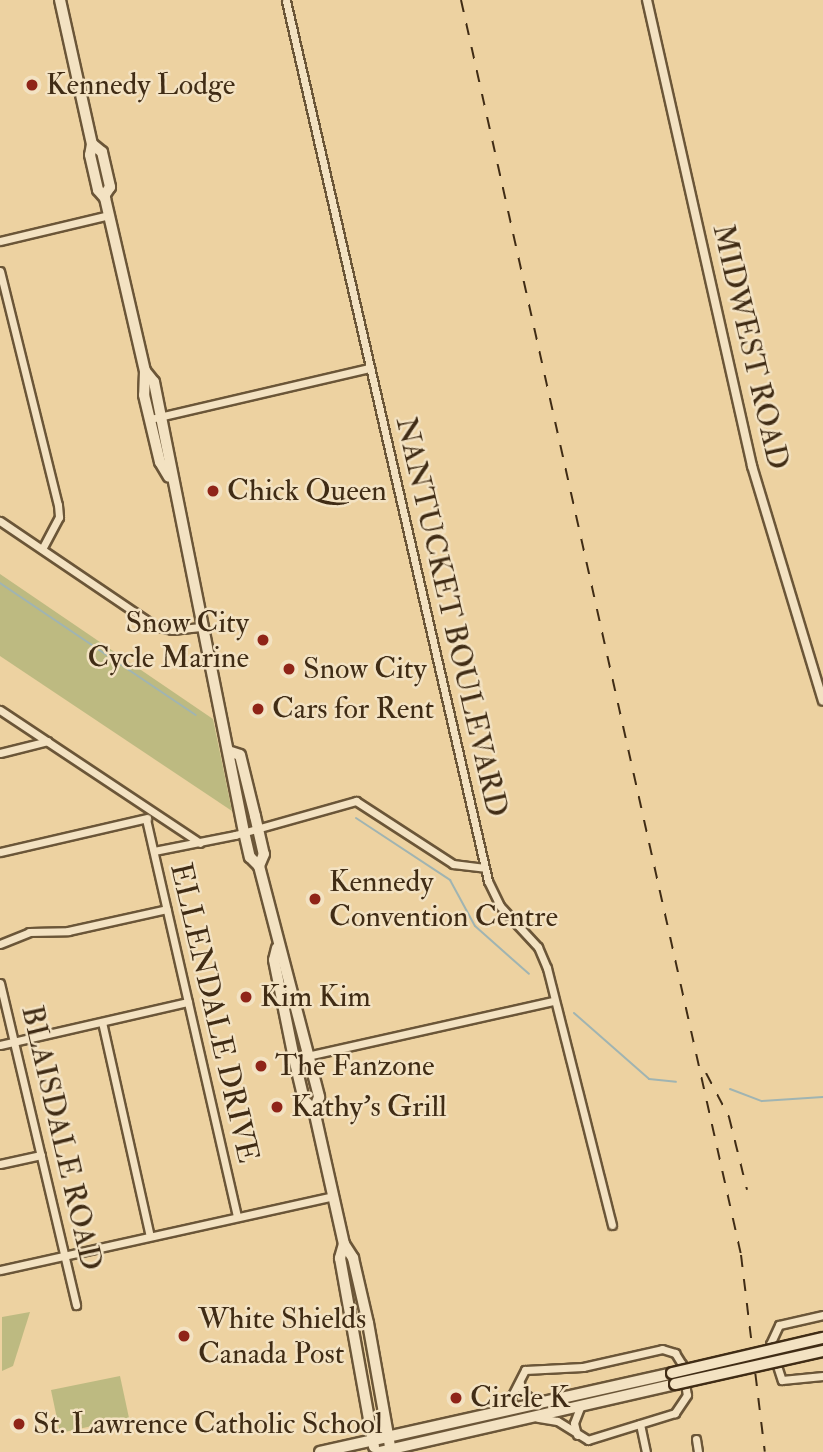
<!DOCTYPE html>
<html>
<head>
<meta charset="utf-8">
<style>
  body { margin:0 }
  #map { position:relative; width:823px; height:1452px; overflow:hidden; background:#edd2a1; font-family:"IM FELL Double Pica",serif }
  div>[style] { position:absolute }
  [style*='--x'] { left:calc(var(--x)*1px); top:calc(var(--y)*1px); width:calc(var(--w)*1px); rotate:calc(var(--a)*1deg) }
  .green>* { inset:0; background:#bdba81 }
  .stream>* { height:2px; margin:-1px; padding:0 1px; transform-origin:1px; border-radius:1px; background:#a0b4b2 }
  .roads { filter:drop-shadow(2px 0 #6b5638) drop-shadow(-2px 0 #6b5638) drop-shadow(0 2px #6b5638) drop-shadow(0 -2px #6b5638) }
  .minor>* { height:7px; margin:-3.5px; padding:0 3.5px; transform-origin:3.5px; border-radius:3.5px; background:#f3e2c2 }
  .tertiary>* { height:8px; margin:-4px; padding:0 4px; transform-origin:4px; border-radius:4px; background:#f3e2c2 }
  .secondary>* { height:10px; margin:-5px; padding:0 5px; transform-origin:5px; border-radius:5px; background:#f3e2c2 }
  .rail>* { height:2px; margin-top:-1px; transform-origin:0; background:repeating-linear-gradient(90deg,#402c15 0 12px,transparent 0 24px) }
  .bridges { filter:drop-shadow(2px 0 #402c15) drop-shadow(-2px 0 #402c15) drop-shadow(0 2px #402c15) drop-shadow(0 -2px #402c15) }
  .secondary-bridge>* { height:10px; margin:-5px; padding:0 5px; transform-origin:5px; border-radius:5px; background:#f3e2c2 }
  .dots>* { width:19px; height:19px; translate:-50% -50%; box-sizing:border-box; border:4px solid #f3e2c2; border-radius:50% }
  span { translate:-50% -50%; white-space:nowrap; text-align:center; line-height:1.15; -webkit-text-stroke:5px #f3e2c2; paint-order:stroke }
  .poi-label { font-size:30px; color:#402c15 }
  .left { translate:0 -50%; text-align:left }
  .right { translate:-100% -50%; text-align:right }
  .street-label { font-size:30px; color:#402c15 }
</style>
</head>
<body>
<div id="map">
  <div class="green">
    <i style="clip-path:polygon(0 574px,213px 719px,232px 811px,0 656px)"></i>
    <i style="clip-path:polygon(30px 1312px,13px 1366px,2px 1371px,2px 1317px)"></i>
    <i style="clip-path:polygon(120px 1376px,129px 1418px,60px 1433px,51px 1390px)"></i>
  </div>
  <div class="stream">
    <i style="--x:0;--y:583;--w:236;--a:34"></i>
    <i style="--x:356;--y:818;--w:113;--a:33.4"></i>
    <i style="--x:450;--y:880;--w:52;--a:61.5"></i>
    <i style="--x:475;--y:926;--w:72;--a:41.6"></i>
    <i style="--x:574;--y:1013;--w:100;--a:41.3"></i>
    <i style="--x:649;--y:1079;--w:27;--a:6"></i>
    <i style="--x:730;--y:1089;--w:34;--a:21"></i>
    <i style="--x:762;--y:1101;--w:61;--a:-3.8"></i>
  </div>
  <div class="roads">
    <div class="minor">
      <i style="--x:286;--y:1;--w:903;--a:77.07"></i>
      <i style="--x:488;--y:881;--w:28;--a:64"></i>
      <i style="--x:500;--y:906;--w:56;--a:47.2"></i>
      <i style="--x:538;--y:947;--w:23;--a:67"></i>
      <i style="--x:547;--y:968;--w:265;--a:75.8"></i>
      <i style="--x:0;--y:241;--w:112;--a:-13.4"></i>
      <i style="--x:0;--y:271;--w:241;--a:76.1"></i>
      <i style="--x:58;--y:505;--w:12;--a:85"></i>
      <i style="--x:59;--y:517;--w:36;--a:118"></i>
      <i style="--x:150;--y:419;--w:226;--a:-13.1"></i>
      <i style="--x:0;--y:521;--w:187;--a:34.1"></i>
      <i style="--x:155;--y:626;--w:17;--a:13"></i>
      <i style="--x:172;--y:630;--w:31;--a:-6"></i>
      <i style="--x:0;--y:710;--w:240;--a:33.6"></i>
      <i style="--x:0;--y:753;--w:49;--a:-14"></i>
      <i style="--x:146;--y:819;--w:407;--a:77.1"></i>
      <i style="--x:154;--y:851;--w:83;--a:-11.2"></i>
      <i style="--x:235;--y:835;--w:126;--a:-15.7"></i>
      <i style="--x:356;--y:801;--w:116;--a:33"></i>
      <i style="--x:453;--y:864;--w:32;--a:7"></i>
      <i style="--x:0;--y:852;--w:151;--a:-13"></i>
      <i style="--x:0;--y:944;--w:31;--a:-22"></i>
      <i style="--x:29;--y:932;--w:39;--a:-1"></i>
      <i style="--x:68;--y:931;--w:101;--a:-12.5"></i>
      <i style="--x:0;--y:983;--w:331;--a:76.7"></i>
      <i style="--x:102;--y:1022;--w:219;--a:77.4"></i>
      <i style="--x:0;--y:1045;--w:193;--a:-12.9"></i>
      <i style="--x:307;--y:1056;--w:252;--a:-12.6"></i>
      <i style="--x:0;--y:1164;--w:42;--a:-12.4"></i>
      <i style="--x:0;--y:1270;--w:342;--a:-12.5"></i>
      <i style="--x:823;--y:1315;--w:45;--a:167.2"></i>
      <i style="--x:779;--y:1325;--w:21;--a:115"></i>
      <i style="--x:770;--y:1344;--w:38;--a:72"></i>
      <i style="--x:782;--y:1380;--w:41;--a:-5.6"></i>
      <i style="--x:520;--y:1383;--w:9;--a:77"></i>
      <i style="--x:522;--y:1392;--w:19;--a:36"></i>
      <i style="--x:505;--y:1409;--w:44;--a:-62.9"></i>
      <i style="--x:525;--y:1370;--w:58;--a:-3"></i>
      <i style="--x:583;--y:1367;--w:81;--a:-12.8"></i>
      <i style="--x:662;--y:1349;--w:14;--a:17"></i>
      <i style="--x:675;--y:1353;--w:13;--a:58"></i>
      <i style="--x:682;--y:1364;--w:31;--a:81"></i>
      <i style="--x:687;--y:1395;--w:22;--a:124"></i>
      <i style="--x:675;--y:1413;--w:91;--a:162.8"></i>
      <i style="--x:588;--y:1440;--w:36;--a:-148"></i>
      <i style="--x:557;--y:1421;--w:20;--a:-171"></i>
      <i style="--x:640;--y:1424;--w:29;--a:78"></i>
      <i style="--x:577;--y:1435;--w:12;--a:-104"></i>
      <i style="--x:574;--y:1423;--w:17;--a:-69"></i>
      <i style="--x:696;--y:1439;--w:13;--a:81"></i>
    </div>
    <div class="tertiary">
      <i style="--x:647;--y:0;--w:478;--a:77.3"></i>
      <i style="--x:752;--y:466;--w:245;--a:73.2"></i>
    </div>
    <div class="secondary">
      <i style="--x:60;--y:0;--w:148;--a:77.5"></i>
      <i style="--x:92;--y:144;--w:11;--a:100"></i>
      <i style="--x:90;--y:155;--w:36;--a:77"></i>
      <i style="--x:98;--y:190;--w:11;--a:49"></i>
      <i style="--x:105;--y:198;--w:178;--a:77"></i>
      <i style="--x:145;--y:371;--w:24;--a:92"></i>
      <i style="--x:144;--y:395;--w:69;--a:76.6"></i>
      <i style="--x:160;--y:462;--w:17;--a:59"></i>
      <i style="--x:92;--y:144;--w:13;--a:39"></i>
      <i style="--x:102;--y:152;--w:36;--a:77"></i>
      <i style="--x:110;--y:187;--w:11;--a:124"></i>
      <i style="--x:145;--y:371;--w:14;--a:51"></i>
      <i style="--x:154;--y:382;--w:459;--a:78.7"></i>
      <i style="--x:244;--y:832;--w:26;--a:77"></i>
      <i style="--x:250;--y:857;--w:13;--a:45"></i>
      <i style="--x:259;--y:866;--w:239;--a:75.4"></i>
      <i style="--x:319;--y:1097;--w:14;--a:111"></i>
      <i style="--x:314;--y:1110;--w:137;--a:77.4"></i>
      <i style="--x:344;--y:1244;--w:17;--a:57"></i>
      <i style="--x:353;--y:1258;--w:67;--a:77"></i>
      <i style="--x:368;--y:1323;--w:131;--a:79.9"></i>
      <i style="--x:231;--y:752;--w:9;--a:18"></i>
      <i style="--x:240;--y:755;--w:63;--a:76.2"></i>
      <i style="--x:255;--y:816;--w:39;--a:77"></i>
      <i style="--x:264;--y:854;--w:13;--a:113"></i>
      <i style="--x:277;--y:948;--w:12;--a:104"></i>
      <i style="--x:274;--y:960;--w:100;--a:78.5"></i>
      <i style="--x:294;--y:1058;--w:43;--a:76.6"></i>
      <i style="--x:304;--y:1100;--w:14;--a:45"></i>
      <i style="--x:344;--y:1244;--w:15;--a:106"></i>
      <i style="--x:340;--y:1258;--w:192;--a:79.8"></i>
      <i style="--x:320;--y:1452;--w:361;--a:-12.6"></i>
      <i style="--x:379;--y:1452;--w:304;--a:-12.9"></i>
    </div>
  </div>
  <div class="rail">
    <i style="--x:461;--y:0;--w:1286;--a:77.42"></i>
    <i style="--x:741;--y:1255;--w:198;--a:83.1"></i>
    <i style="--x:706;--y:1073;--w:50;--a:62.4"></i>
    <i style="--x:729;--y:1117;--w:75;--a:76.1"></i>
  </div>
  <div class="bridges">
    <div class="secondary-bridge">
      <i style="--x:672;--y:1373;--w:155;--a:-13.1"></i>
      <i style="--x:675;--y:1384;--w:152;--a:-12.6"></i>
    </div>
  </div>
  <div class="dots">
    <i style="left:32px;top:85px;background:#8f2418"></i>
    <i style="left:213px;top:491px;background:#8f2418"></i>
    <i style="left:263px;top:640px;background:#8f2418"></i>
    <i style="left:289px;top:669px;background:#8f2418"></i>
    <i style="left:258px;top:709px;background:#8f2418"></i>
    <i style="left:315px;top:899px;background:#8f2418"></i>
    <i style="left:246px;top:997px;background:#8f2418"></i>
    <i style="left:261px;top:1066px;background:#8f2418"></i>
    <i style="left:277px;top:1107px;background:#8f2418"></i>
    <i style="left:184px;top:1336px;background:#8f2418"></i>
    <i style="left:456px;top:1398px;background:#8f2418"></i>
    <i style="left:19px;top:1424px;background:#8f2418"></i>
  </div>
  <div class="poi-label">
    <span class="left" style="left:46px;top:85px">Kennedy Lodge</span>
    <span class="left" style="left:227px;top:491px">Chick Queen</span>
    <span class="right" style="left:249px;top:640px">Snow City<br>Cycle Marine</span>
    <span class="left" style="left:303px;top:669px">Snow City</span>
    <span class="left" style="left:272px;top:709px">Cars for Rent</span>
    <span class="left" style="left:329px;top:899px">Kennedy<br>Convention Centre</span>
    <span class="left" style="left:260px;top:997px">Kim Kim</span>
    <span class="left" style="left:275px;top:1066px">The Fanzone</span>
    <span class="left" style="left:291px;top:1107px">Kathy's Grill</span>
    <span class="left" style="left:198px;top:1336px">White Shields<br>Canada Post</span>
    <span class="left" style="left:470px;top:1398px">Circle K</span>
    <span class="left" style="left:33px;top:1424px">St. Lawrence Catholic School</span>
  </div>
  <div class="street-label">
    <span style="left:750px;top:347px;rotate:77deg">MIDWEST ROAD</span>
    <span style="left:451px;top:617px;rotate:77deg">NANTUCKET BOULEVARD</span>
    <span style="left:214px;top:1013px;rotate:77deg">ELLENDALE DRIVE</span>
    <span style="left:61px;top:1138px;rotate:77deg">BLAISDALE ROAD</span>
  </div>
</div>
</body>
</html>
